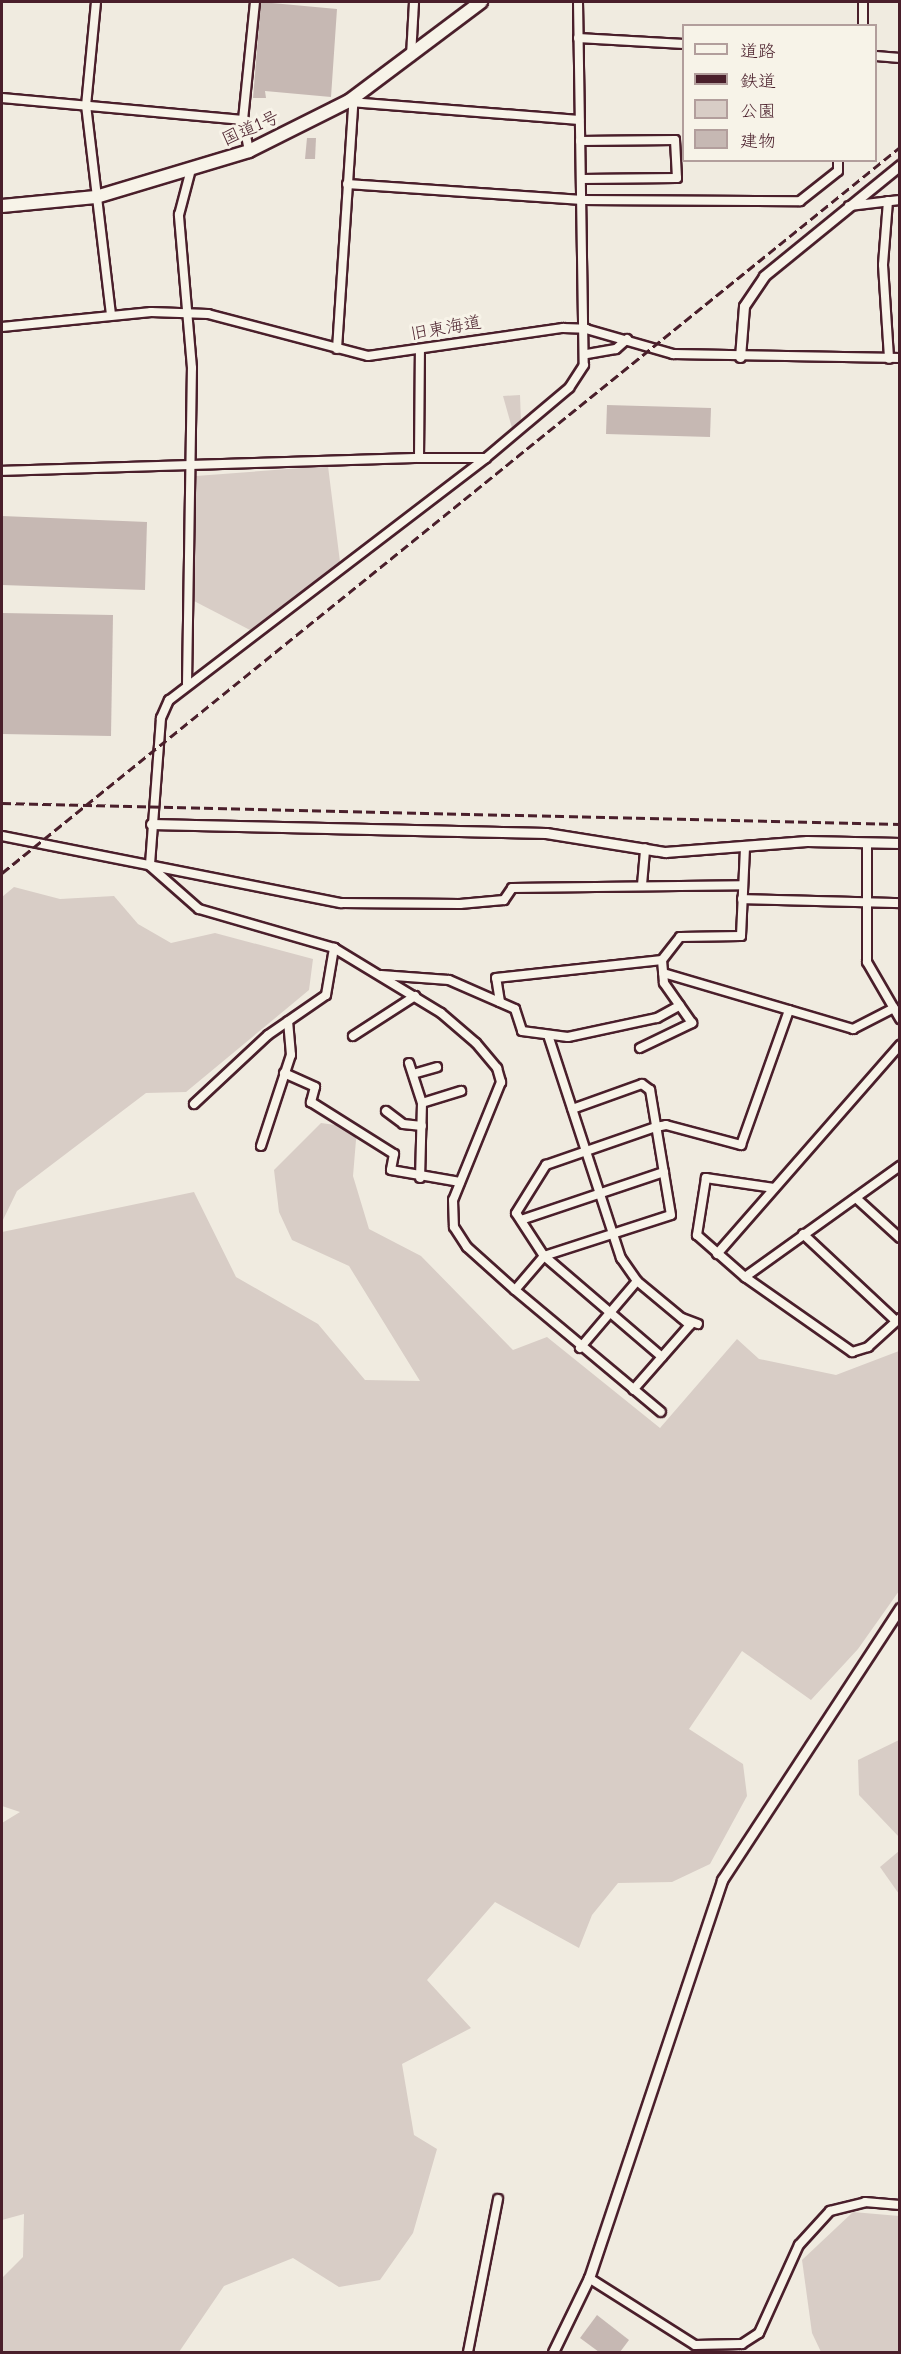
<!DOCTYPE html>
<html>
<head>
<meta charset="utf-8">
<style>
  body { margin:0 }
  #map { position:relative; width:901px; height:2354px; overflow:hidden; background:#f0ebe0; font-family:"Comic Neue","Klee One",sans-serif }
  div>[style] { position:absolute }
  [style*='--x'] { left:calc(var(--x)*1px); top:calc(var(--y)*1px); width:calc(var(--w)*1px); rotate:calc(var(--a)*1deg) }
  .green>* { inset:0; background:#d8cdc6 }
  .building>* { inset:0; background:#c6b8b3 }
  .roads { filter:drop-shadow(2px 0 #4a1f2b) drop-shadow(-2px 0 #4a1f2b) drop-shadow(0 2px #4a1f2b) drop-shadow(0 -2px #4a1f2b) }
  .minor>* { height:8px; margin:-4px; padding:0 4px; transform-origin:4px; border-radius:4px; background:#f7f3e8 }
  .tertiary>* { height:9px; margin:-4.5px; padding:0 4.5px; transform-origin:4.5px; border-radius:4.5px; background:#f7f3e8 }
  .trunk>* { height:12px; margin:-6px; padding:0 6px; transform-origin:6px; border-radius:6px; background:#f7f3e8 }
  .rail>* { height:3px; margin-top:-1.5px; transform-origin:0; background:repeating-linear-gradient(90deg,#4a1f2b 0 9px,transparent 0 13.5px) }
  span { translate:-50% -50%; white-space:nowrap; text-align:center; line-height:1.15; -webkit-text-stroke:6px #f7f3e8; paint-order:stroke }
  .street-label { font-size:18px; color:#4a1f2b }
  .frame { position:absolute; inset:0; border:3px solid #4a1f2b; pointer-events:none }
  .legend { position:absolute; left:682px; top:24px; width:195px; height:138px; box-sizing:border-box; background:#f7f3e8; border:2px solid #b29e9c; margin:0; padding:8px 10px; list-style:none; font-size:18px; color:#4a1f2b }
  .legend li { display:flex; align-items:center; gap:12px; height:30px }
  .legend b { width:30px; border:2px solid #b29e9c }
</style>
</head>
<body>
<div id="map">
  <div class="green">
    <i style="clip-path:polygon(520px 395px,521px 423px,512px 428px,503px 396px)"></i>
    <i style="clip-path:polygon(328px 466px,340px 562px,250px 630px,194px 601px,196px 476px)"></i>
    <i style="clip-path:polygon(14px 887px,60px 899px,114px 896px,138px 924px,171px 943px,215px 933px,313px 959px,309px 990px,186px 1092px,146px 1093px,17px 1191px,2px 1222px,2px 897px)"></i>
    <i style="clip-path:polygon(321px 1123px,357px 1128px,353px 1176px,369px 1229px,421px 1256px,513px 1350px,547px 1337px,660px 1428px,737px 1339px,759px 1359px,836px 1375px,899px 1351px,899px 1591px,858px 1649px,811px 1700px,742px 1651px,689px 1729px,743px 1764px,747px 1796px,710px 1864px,672px 1882px,618px 1883px,592px 1915px,579px 1948px,495px 1902px,427px 1980px,471px 2028px,402px 2064px,414px 2135px,437px 2149px,413px 2233px,380px 2280px,339px 2287px,293px 2258px,224px 2286px,179px 2352px,2px 2352px,2px 2278px,23px 2257px,24px 2214px,2px 2220px,2px 1823px,20px 1812px,2px 1806px,2px 1232px,194px 1192px,236px 1277px,318px 1324px,365px 1380px,420px 1381px,349px 1266px,292px 1240px,279px 1212px,274px 1170px)"></i>
    <i style="clip-path:polygon(899px 1740px,899px 1837px,859px 1795px,858px 1760px)"></i>
    <i style="clip-path:polygon(899px 1851px,899px 1894px,880px 1867px)"></i>
    <i style="clip-path:polygon(853px 2212px,899px 2216px,899px 2352px,821px 2352px,812px 2333px,802px 2260px)"></i>
  </div>
  <div class="building">
    <i style="clip-path:polygon(261px 2px,337px 9px,331px 97px,265px 91px,266px 98px,253px 98px)"></i>
    <i style="clip-path:polygon(307px 138px,316px 138px,315px 159px,305px 159px)"></i>
    <i style="clip-path:polygon(607px 405px,711px 408px,710px 437px,606px 434px)"></i>
    <i style="clip-path:polygon(2px 516px,147px 522px,145px 590px,2px 585px)"></i>
    <i style="clip-path:polygon(2px 613px,113px 615px,111px 736px,2px 734px)"></i>
    <i style="clip-path:polygon(597px 2315px,629px 2340px,620px 2352px,599px 2352px,580px 2338px)"></i>
  </div>
  <div class="roads">
    <div class="minor">
      <i style="--x:96;--y:2;--w:103;--a:95.5"></i>
      <i style="--x:86;--y:105;--w:211;--a:83.2"></i>
      <i style="--x:578;--y:2;--w:363;--a:89.1"></i>
      <i style="--x:584;--y:365;--w:27;--a:123"></i>
      <i style="--x:569;--y:388;--w:109;--a:139.9"></i>
      <i style="--x:486;--y:458;--w:399;--a:142.6"></i>
      <i style="--x:169;--y:700;--w:20;--a:114"></i>
      <i style="--x:161;--y:718;--w:148;--a:94.3"></i>
      <i style="--x:150;--y:866;--w:65;--a:41.3"></i>
      <i style="--x:199;--y:909;--w:141;--a:16.1"></i>
      <i style="--x:334;--y:948;--w:125;--a:31.3"></i>
      <i style="--x:441;--y:1013;--w:46;--a:40.6"></i>
      <i style="--x:476;--y:1043;--w:33;--a:50"></i>
      <i style="--x:497;--y:1068;--w:15;--a:74"></i>
      <i style="--x:501;--y:1082;--w:127;--a:112.1"></i>
      <i style="--x:453;--y:1200;--w:27;--a:88"></i>
      <i style="--x:454;--y:1227;--w:24;--a:57"></i>
      <i style="--x:467;--y:1247;--w:64;--a:41.9"></i>
      <i style="--x:515;--y:1290;--w:190;--a:39.9"></i>
      <i style="--x:863;--y:26;--w:24;--a:-90"></i>
      <i style="--x:578;--y:38;--w:106;--a:3.2"></i>
      <i style="--x:411;--y:56;--w:54;--a:-86.8"></i>
      <i style="--x:876;--y:56;--w:24;--a:5"></i>
      <i style="--x:2;--y:98;--w:242;--a:5.2"></i>
      <i style="--x:350;--y:102;--w:230;--a:4.5"></i>
      <i style="--x:580;--y:141;--w:95;--a:-0.6"></i>
      <i style="--x:675;--y:140;--w:38;--a:87"></i>
      <i style="--x:677;--y:178;--w:95;--a:179.4"></i>
      <i style="--x:249;--y:151;--w:32;--a:-101"></i>
      <i style="--x:243;--y:120;--w:119;--a:-84.2"></i>
      <i style="--x:347;--y:184;--w:236;--a:3.9"></i>
      <i style="--x:582;--y:200;--w:218;--a:0.3"></i>
      <i style="--x:800;--y:201;--w:48;--a:-38.3"></i>
      <i style="--x:838;--y:171;--w:11;--a:-90"></i>
      <i style="--x:888;--y:201;--w:64;--a:94.5"></i>
      <i style="--x:883;--y:265;--w:94;--a:86.3"></i>
      <i style="--x:849;--y:206;--w:51;--a:-6.7"></i>
      <i style="--x:2;--y:327;--w:150;--a:-5.7"></i>
      <i style="--x:151;--y:312;--w:57;--a:2"></i>
      <i style="--x:208;--y:314;--w:165;--a:14.7"></i>
      <i style="--x:368;--y:356;--w:197;--a:-8.2"></i>
      <i style="--x:563;--y:328;--w:23;--a:2"></i>
      <i style="--x:586;--y:329;--w:91;--a:16"></i>
      <i style="--x:673;--y:354;--w:227;--a:1"></i>
      <i style="--x:337;--y:349;--w:245;--a:-86.2"></i>
      <i style="--x:587;--y:354;--w:29;--a:-10"></i>
      <i style="--x:616;--y:349;--w:15;--a:-42"></i>
      <i style="--x:419;--y:458;--w:67;--a:0"></i>
      <i style="--x:2;--y:471;--w:417;--a:-1.8"></i>
      <i style="--x:419;--y:458;--w:109;--a:-89.5"></i>
      <i style="--x:187;--y:684;--w:316;--a:-89.1"></i>
      <i style="--x:192;--y:368;--w:154;--a:-94.9"></i>
      <i style="--x:179;--y:215;--w:43;--a:-75.3"></i>
      <i style="--x:2;--y:836;--w:346;--a:11.2"></i>
      <i style="--x:341;--y:903;--w:119;--a:0.5"></i>
      <i style="--x:460;--y:904;--w:44;--a:-5.2"></i>
      <i style="--x:504;--y:900;--w:14;--a:-56"></i>
      <i style="--x:512;--y:888;--w:231;--a:-0.7"></i>
      <i style="--x:867;--y:843;--w:119;--a:90"></i>
      <i style="--x:867;--y:962;--w:66;--a:59.9"></i>
      <i style="--x:642;--y:885;--w:37;--a:-85"></i>
      <i style="--x:742;--y:899;--w:158;--a:1.5"></i>
      <i style="--x:381;--y:975;--w:68;--a:4.2"></i>
      <i style="--x:449;--y:980;--w:72;--a:23.7"></i>
      <i style="--x:515;--y:1009;--w:23;--a:72"></i>
      <i style="--x:522;--y:1031;--w:46;--a:7.4"></i>
      <i style="--x:568;--y:1037;--w:91;--a:-12.1"></i>
      <i style="--x:657;--y:1018;--w:26;--a:-29"></i>
      <i style="--x:500;--y:1002;--w:24;--a:-99"></i>
      <i style="--x:496;--y:978;--w:167;--a:-6.2"></i>
      <i style="--x:789;--y:1010;--w:67;--a:16.5"></i>
      <i style="--x:853;--y:1029;--w:46;--a:-27.1"></i>
      <i style="--x:548;--y:1035;--w:235;--a:71.9"></i>
      <i style="--x:621;--y:1258;--w:28;--a:55"></i>
      <i style="--x:637;--y:1281;--w:69;--a:39.7"></i>
      <i style="--x:690;--y:1325;--w:86;--a:131.2"></i>
      <i style="--x:353;--y:1036;--w:74;--a:-32.8"></i>
      <i style="--x:640;--y:1048;--w:58;--a:-25.7"></i>
      <i style="--x:692;--y:1023;--w:49;--a:-125"></i>
      <i style="--x:664;--y:983;--w:23;--a:-95"></i>
      <i style="--x:662;--y:960;--w:29;--a:-52"></i>
      <i style="--x:680;--y:937;--w:61;--a:-0.9"></i>
      <i style="--x:741;--y:936;--w:89;--a:-87.4"></i>
      <i style="--x:409;--y:1063;--w:42;--a:72"></i>
      <i style="--x:422;--y:1103;--w:75;--a:91.5"></i>
      <i style="--x:284;--y:1073;--w:34;--a:24"></i>
      <i style="--x:315;--y:1087;--w:16;--a:105"></i>
      <i style="--x:311;--y:1102;--w:98;--a:32.1"></i>
      <i style="--x:394;--y:1154;--w:16;--a:101"></i>
      <i style="--x:391;--y:1170;--w:70;--a:9.9"></i>
      <i style="--x:413;--y:1074;--w:25;--a:-16"></i>
      <i style="--x:422;--y:1103;--w:41;--a:-17.1"></i>
      <i style="--x:194;--y:1104;--w:101;--a:-43"></i>
      <i style="--x:268;--y:1035;--w:70;--a:-34.6"></i>
      <i style="--x:326;--y:995;--w:48;--a:-80.3"></i>
      <i style="--x:386;--y:1111;--w:21;--a:37"></i>
      <i style="--x:403;--y:1124;--w:19;--a:6"></i>
      <i style="--x:261;--y:1146;--w:96;--a:-71.8"></i>
      <i style="--x:291;--y:1055;--w:34;--a:-95"></i>
      <i style="--x:774;--y:1188;--w:69;--a:-171.6"></i>
      <i style="--x:706;--y:1178;--w:58;--a:99"></i>
      <i style="--x:697;--y:1235;--w:64;--a:41.2"></i>
      <i style="--x:745;--y:1277;--w:131;--a:35"></i>
      <i style="--x:852;--y:1352;--w:17;--a:-17"></i>
      <i style="--x:868;--y:1347;--w:43;--a:-42.2"></i>
      <i style="--x:856;--y:1198;--w:59;--a:42.3"></i>
      <i style="--x:521;--y:1220;--w:151;--a:-18.6"></i>
      <i style="--x:803;--y:1234;--w:127;--a:43.1"></i>
      <i style="--x:717;--y:1254;--w:278;--a:-48.8"></i>
      <i style="--x:745;--y:1277;--w:191;--a:-35.6"></i>
      <i style="--x:515;--y:1290;--w:45;--a:-49.5"></i>
      <i style="--x:544;--y:1256;--w:133;--a:-17.9"></i>
      <i style="--x:671;--y:1215;--w:127;--a:-99.5"></i>
      <i style="--x:650;--y:1090;--w:10;--a:-143"></i>
      <i style="--x:642;--y:1084;--w:74;--a:160.3"></i>
      <i style="--x:682;--y:1318;--w:17;--a:21"></i>
      <i style="--x:580;--y:1348;--w:88;--a:-49.6"></i>
      <i style="--x:662;--y:1357;--w:155;--a:-139.4"></i>
      <i style="--x:544;--y:1256;--w:51;--a:-123.1"></i>
      <i style="--x:516;--y:1213;--w:57;--a:-58"></i>
      <i style="--x:546;--y:1165;--w:116;--a:-19.1"></i>
      <i style="--x:656;--y:1127;--w:10;--a:-11"></i>
      <i style="--x:666;--y:1125;--w:78;--a:14.9"></i>
      <i style="--x:741;--y:1145;--w:143;--a:-70.4"></i>
      <i style="--x:789;--y:1010;--w:131;--a:-163.6"></i>
      <i style="--x:589;--y:2278;--w:125;--a:32.3"></i>
      <i style="--x:695;--y:2345;--w:47;--a:-1.2"></i>
      <i style="--x:742;--y:2344;--w:20;--a:-33"></i>
      <i style="--x:759;--y:2333;--w:97;--a:-65.6"></i>
      <i style="--x:799;--y:2245;--w:46;--a:-47.6"></i>
      <i style="--x:830;--y:2211;--w:36;--a:-14"></i>
      <i style="--x:865;--y:2202;--w:35;--a:5"></i>
      <i style="--x:468;--y:2352;--w:156;--a:-78.9"></i>
    </div>
    <div class="tertiary">
      <i style="--x:740;--y:357;--w:51;--a:-85.5"></i>
      <i style="--x:744;--y:306;--w:36;--a:-56"></i>
      <i style="--x:764;--y:276;--w:176;--a:-39.2"></i>
      <i style="--x:151;--y:824;--w:395;--a:1.3"></i>
      <i style="--x:546;--y:833;--w:121;--a:9.1"></i>
      <i style="--x:665;--y:852;--w:142;--a:-4.4"></i>
      <i style="--x:807;--y:841;--w:93;--a:1.2"></i>
      <i style="--x:553;--y:2352;--w:82;--a:-64.1"></i>
      <i style="--x:589;--y:2278;--w:420;--a:-71.5"></i>
      <i style="--x:722;--y:1880;--w:325;--a:-56.8"></i>
    </div>
    <div class="trunk">
      <i style="--x:2;--y:206;--w:94;--a:-5.5"></i>
      <i style="--x:96;--y:197;--w:160;--a:-16.7"></i>
      <i style="--x:249;--y:151;--w:112;--a:-26.6"></i>
      <i style="--x:349;--y:101;--w:165;--a:-36.9"></i>
    </div>
  </div>
  <div class="rail">
    <i style="--x:2;--y:803;--w:898;--a:1.34"></i>
    <i style="--x:2;--y:873;--w:1155;--a:-38.95"></i>
  </div>
  <div class="street-label">
    <span style="left:251px;top:129px;rotate:-24deg">国道1号</span>
    <span style="left:446px;top:329px;rotate:-10deg">旧東海道</span>
  </div>
  <div class="frame"></div>
  <ul class="legend">
  <li><b style="height:8px;background:#f7f3e8"></b>道路</li>
  <li><b style="height:8px;background:#4a1f2b"></b>鉄道</li>
  <li><b style="height:16px;background:#d8cdc6"></b>公園</li>
  <li><b style="height:16px;background:#c6b8b3"></b>建物</li>
  </ul>
</div>
</body>
</html>
